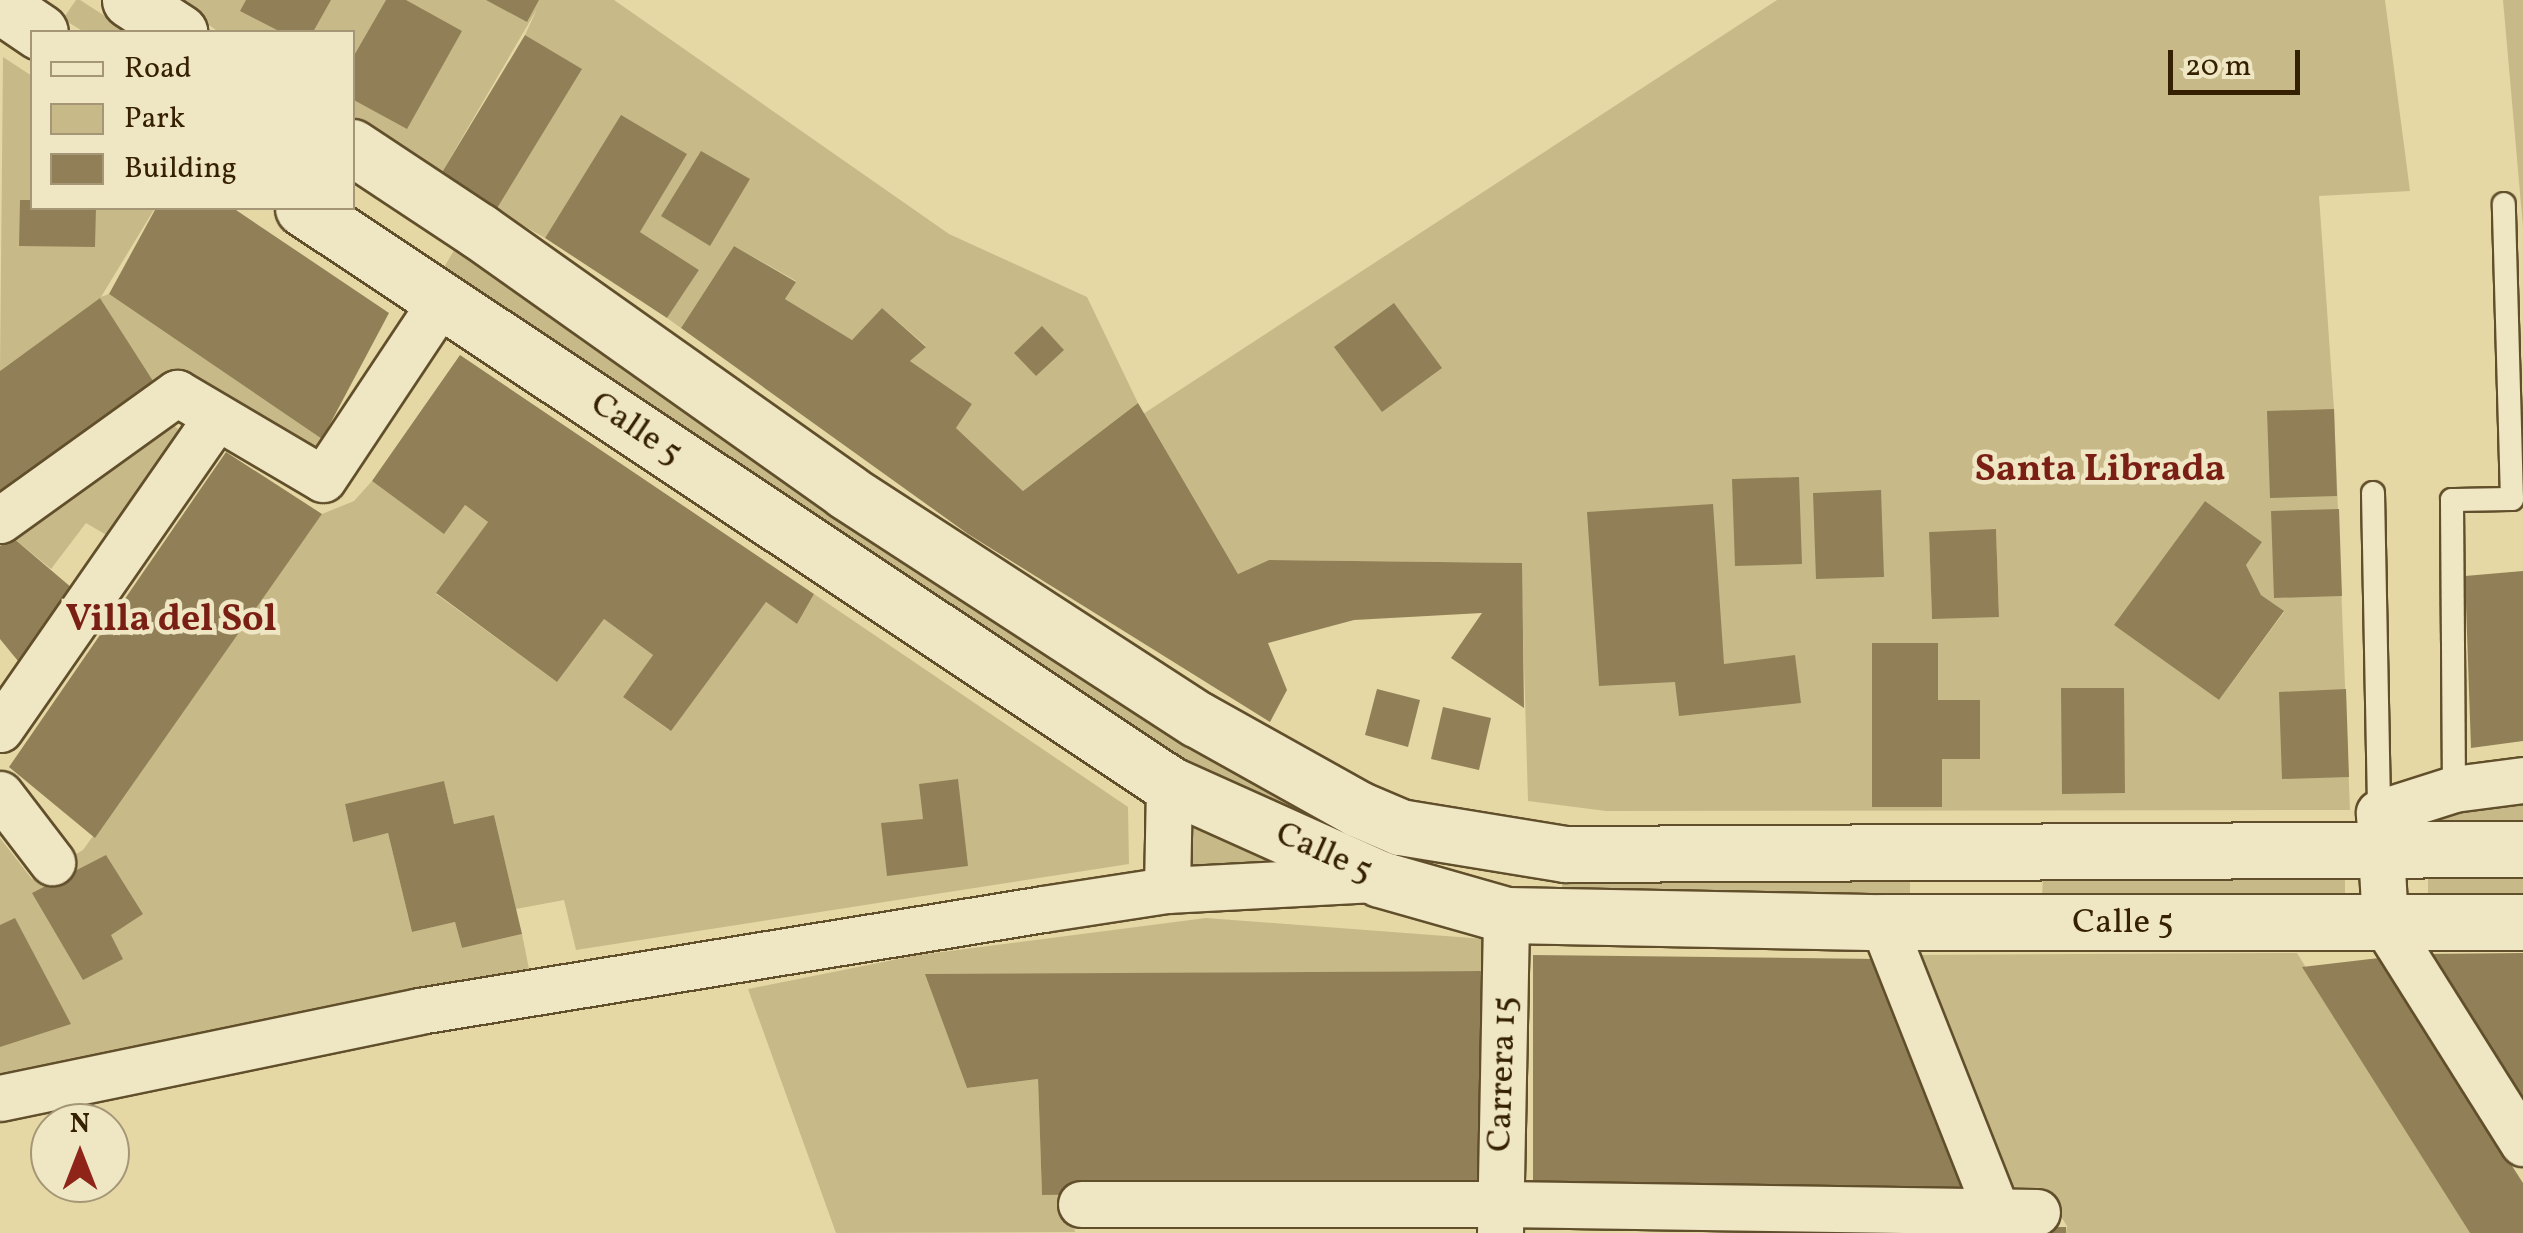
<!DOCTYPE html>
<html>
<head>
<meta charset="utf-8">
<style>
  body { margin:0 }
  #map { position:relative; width:2523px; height:1233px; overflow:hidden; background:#e6d8a5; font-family:Vollkorn,serif }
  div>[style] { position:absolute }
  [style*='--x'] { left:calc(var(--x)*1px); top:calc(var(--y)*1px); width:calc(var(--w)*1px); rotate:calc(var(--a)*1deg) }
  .green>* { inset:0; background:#c8b989 }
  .building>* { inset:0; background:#918057 }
  .roads { filter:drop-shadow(2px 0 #614f2b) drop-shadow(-2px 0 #614f2b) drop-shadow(0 2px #614f2b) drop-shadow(0 -2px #614f2b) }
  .service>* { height:22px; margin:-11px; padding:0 11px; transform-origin:11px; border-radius:11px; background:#efe6c4 }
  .minor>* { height:45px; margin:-22.5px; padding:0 22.5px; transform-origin:22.5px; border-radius:22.5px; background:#efe6c4 }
  .secondary>* { height:55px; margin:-27.5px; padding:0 27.5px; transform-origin:27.5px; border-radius:27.5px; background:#efe6c4 }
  span { translate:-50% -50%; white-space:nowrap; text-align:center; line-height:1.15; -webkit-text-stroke:9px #efe6c4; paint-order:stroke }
  .street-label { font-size:35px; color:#352102 }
  .neighbourhood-label { font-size:38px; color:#7a1f14; font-weight:700 }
  .legend { position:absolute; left:30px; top:30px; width:325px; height:180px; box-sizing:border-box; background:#efe6c4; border:2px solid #a59776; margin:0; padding:12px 18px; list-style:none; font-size:30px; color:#352102 }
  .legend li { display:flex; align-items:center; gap:20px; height:50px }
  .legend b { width:50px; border:2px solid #a59776 }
  .north { position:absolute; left:30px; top:1103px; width:100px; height:100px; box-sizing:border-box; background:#efe6c4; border:2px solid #a59776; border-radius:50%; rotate:0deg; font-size:28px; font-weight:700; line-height:40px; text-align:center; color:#352102 }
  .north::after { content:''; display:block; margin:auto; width:35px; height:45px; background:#8f2418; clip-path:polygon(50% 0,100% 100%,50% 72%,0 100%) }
  .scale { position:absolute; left:2168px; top:50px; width:132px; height:45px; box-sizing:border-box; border:5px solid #352102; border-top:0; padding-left:12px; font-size:30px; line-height:35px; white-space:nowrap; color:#352102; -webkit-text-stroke:8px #efe6c4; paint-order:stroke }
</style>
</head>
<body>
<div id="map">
  <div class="green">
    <i style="clip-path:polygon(76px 0,80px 0,130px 32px,84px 32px,63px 19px)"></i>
    <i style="clip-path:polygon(172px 0,614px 0,949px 234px,1087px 297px,1138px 403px,1023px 491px,956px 428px,972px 404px,910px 361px,926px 346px,882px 308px,852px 340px,785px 299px,796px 281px,734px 246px,681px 328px,667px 318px,699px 270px,640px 232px,686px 154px,621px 116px,545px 238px,496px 210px,581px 69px,525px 35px,537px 9px,441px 174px,353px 118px,352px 32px,219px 32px)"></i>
    <i style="clip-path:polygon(evenodd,1777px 0,2385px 0,2410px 191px,2319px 196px,2334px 409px,2350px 810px,1606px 811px,1528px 801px,1521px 563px,1269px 560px,1238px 574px,1143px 414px,1777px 0,2205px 501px,2262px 542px,2246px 565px,2261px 595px,2284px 612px,2219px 700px,2115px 625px,2205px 501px,1777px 0,1996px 530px,1999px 616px,1932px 618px,1929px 532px,1996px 530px)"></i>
    <i style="clip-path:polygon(2503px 0,2523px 0,2523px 227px)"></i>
    <i style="clip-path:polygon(3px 57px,32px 76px,32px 208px,155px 208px,101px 297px,109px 294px,322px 439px,317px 449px,192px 381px,155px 384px,100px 298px,0 371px)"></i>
    <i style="clip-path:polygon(456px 247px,1298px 800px,1289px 818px,1083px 702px,440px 274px)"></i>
    <i style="clip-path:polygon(165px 417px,189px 439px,113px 539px,86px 523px,51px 569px,12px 537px)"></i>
    <i style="clip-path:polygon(372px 481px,443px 533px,465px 505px,488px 522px,436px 594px,557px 682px,604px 619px,653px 655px,623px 697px,669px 730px,766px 602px,797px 624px,814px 594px,1128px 807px,1129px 864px,576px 950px,564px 900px,516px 909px,494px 815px,454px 824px,444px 782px,345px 804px,353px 841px,388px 833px,412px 932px,455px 922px,462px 948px,522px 934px,529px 969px,0 1076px,0 838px,32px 879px,83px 850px,322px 514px,354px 501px)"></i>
    <i style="clip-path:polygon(2523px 797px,2523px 825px,2430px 824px,2427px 818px)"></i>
    <i style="clip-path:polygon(1192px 813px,1290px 862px,1184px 873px)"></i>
    <i style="clip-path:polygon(2428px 865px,2523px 865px,2523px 893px,2428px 893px)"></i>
    <i style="clip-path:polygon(1910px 871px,1910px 900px,1562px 898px,1562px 872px)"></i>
    <i style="clip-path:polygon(2345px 872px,2345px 894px,2042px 897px,2043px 875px)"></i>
    <i style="clip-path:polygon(1206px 918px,1485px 939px,1481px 971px,926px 975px,967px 1088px,1038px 1079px,1042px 1194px,1069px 1194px,1075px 1232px,836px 1233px,748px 989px,918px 955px)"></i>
    <i style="clip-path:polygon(2297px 953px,2470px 1233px,2066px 1233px,2067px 1226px,2043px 1188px,1972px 1185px,1909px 955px)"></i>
  </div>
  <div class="building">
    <i style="clip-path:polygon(246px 0,331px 0,313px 32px,281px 32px,240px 11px)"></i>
    <i style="clip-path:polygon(386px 0,406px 0,462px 31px,407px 129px,352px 99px,352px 59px)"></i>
    <i style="clip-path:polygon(486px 0,539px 0,527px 22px)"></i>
    <i style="clip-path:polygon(525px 35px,582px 69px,496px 210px,441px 174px)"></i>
    <i style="clip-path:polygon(621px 115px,687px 154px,640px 232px,699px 270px,667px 318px,545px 238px)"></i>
    <i style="clip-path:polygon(701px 151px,750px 179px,710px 246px,661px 216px)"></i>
    <i style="clip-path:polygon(20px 200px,32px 200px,32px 208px,96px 208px,95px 247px,19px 246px)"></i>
    <i style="clip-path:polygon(156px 208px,233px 208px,389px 313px,322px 439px,109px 294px)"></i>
    <i style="clip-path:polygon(734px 246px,796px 282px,785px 299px,852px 340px,882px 308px,926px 347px,910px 361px,972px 404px,956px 428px,1023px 491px,1138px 403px,1238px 574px,1269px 560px,1522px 563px,1524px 708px,1451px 658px,1482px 613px,1354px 620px,1268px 643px,1287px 690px,1270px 722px,968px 534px,681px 328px)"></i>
    <i style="clip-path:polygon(100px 298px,155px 384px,0 496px,0 371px)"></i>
    <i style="clip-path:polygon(1394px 303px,1442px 368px,1382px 412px,1334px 347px)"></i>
    <i style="clip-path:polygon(1042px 326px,1064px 350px,1036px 376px,1014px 353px)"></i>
    <i style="clip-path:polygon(460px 355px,814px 594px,797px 624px,766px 602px,671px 731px,623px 697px,653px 655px,604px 619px,557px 682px,436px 593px,488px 522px,465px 505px,444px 534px,372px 481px)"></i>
    <i style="clip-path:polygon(2334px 409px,2337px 496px,2270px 498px,2267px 411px)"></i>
    <i style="clip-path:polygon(226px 452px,322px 514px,95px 838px,9px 767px)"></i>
    <i style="clip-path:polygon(1799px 477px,1802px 564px,1735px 566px,1732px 479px)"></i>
    <i style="clip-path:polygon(1881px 490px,1884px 577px,1816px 579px,1813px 493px)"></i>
    <i style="clip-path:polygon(2205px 501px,2262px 542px,2246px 565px,2261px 595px,2284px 611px,2219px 700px,2114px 625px)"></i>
    <i style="clip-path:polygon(1713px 504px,1724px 664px,1795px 655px,1801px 703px,1679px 716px,1675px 682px,1599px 686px,1587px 512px)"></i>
    <i style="clip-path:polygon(2339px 509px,2342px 596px,2274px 598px,2271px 511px)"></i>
    <i style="clip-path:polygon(1996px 529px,1999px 617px,1932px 619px,1929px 532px)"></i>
    <i style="clip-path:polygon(12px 537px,72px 588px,18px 661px,0 639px,0 546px)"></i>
    <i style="clip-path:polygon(2523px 571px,2523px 741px,2471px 748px,2465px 576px)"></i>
    <i style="clip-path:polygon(1872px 643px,1938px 643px,1938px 700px,1980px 700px,1980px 759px,1942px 759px,1942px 807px,1872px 807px)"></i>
    <i style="clip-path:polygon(2061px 688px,2124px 688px,2125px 793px,2062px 794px)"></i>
    <i style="clip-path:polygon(1377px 689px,1420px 700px,1408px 747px,1365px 735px)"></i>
    <i style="clip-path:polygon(2346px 689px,2349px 777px,2282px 779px,2279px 692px)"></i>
    <i style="clip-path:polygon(1443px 707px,1491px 718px,1479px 770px,1431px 759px)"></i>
    <i style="clip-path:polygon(958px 779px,968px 866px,887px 876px,881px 823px,923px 819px,919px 784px)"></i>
    <i style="clip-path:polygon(444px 781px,454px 824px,494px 815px,522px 934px,462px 948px,455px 922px,412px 932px,388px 833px,353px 842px,345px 804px)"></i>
    <i style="clip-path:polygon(106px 855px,143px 914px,111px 935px,123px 959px,83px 980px,32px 893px)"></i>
    <i style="clip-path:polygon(15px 918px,71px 1024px,0 1047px,0 925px)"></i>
    <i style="clip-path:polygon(2523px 953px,2523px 1114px,2422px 954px)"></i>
    <i style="clip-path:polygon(1533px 955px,1880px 959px,1975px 1189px,1533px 1187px)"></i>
    <i style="clip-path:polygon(2379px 958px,2523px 1183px,2523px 1233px,2470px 1233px,2302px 967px)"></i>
    <i style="clip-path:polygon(1481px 971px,1480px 1189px,1042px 1195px,1038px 1079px,967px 1088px,925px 974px)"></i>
    <i style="clip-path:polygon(2066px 1227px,2066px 1233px,1782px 1233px,1782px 1230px)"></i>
  </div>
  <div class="roads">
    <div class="service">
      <i style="--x:2373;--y:493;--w:320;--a:88.9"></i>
      <i style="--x:2454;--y:789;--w:289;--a:-90.4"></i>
      <i style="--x:2452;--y:500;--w:60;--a:-1"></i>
      <i style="--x:2512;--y:499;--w:295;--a:-91.6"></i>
    </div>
    <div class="minor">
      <i style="--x:0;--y:520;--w:218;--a:-35.7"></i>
      <i style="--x:177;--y:393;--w:169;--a:30.5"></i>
      <i style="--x:323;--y:479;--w:215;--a:-56.4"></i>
      <i style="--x:0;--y:729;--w:380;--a:-55.2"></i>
      <i style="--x:2523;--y:780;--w:70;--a:172.6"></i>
      <i style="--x:2454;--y:789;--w:79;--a:162.3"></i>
      <i style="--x:2379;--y:813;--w:111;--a:86.9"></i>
      <i style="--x:2385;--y:924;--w:259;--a:57.8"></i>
      <i style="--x:0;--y:794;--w:86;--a:52.6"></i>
      <i style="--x:1167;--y:890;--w:106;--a:-88.9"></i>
      <i style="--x:1882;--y:922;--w:310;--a:68.4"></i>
      <i style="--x:0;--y:1098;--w:428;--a:-11.7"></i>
      <i style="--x:419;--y:1011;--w:632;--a:-9.28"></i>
      <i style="--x:1043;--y:909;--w:125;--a:-8.7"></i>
      <i style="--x:1167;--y:890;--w:212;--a:-3"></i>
      <i style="--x:1081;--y:1204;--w:418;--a:0"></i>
      <i style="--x:1499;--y:1204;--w:538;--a:0.85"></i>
      <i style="--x:1500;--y:1233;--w:318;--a:-88.9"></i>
    </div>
    <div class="secondary">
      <i style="--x:130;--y:0;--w:59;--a:33.1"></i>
      <i style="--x:0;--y:5;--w:48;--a:34"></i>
      <i style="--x:352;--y:147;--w:152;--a:33.5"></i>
      <i style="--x:479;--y:231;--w:451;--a:35.3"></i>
      <i style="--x:847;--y:492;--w:417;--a:33"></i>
      <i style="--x:1197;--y:719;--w:184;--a:29.2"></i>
      <i style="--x:1358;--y:809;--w:46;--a:23.2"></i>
      <i style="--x:1400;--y:827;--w:167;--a:9.3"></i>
      <i style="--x:1565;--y:854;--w:958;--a:-0.3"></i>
      <i style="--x:303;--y:208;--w:1040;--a:33.63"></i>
      <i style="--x:1169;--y:784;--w:231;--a:24.2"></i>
      <i style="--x:1380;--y:879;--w:131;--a:15.9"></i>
      <i style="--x:1506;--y:915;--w:376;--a:1.1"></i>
      <i style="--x:1882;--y:922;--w:641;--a:0"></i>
    </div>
  </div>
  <div class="street-label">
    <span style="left:636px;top:429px;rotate:34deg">Calle 5</span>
    <span style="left:1324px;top:853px;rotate:24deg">Calle 5</span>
    <span style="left:2123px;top:923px">Calle 5</span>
    <span style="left:1503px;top:1074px;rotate:-88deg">Carrera 15</span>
  </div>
  <div class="neighbourhood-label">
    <span style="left:2100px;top:471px">Santa Librada</span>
    <span style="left:171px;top:621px">Villa del Sol</span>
  </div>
  <ul class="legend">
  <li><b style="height:12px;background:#efe6c4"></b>Road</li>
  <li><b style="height:28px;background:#c8b989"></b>Park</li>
  <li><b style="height:28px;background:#918057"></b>Building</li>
  </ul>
  <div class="north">N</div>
  <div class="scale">20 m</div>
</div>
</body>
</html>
